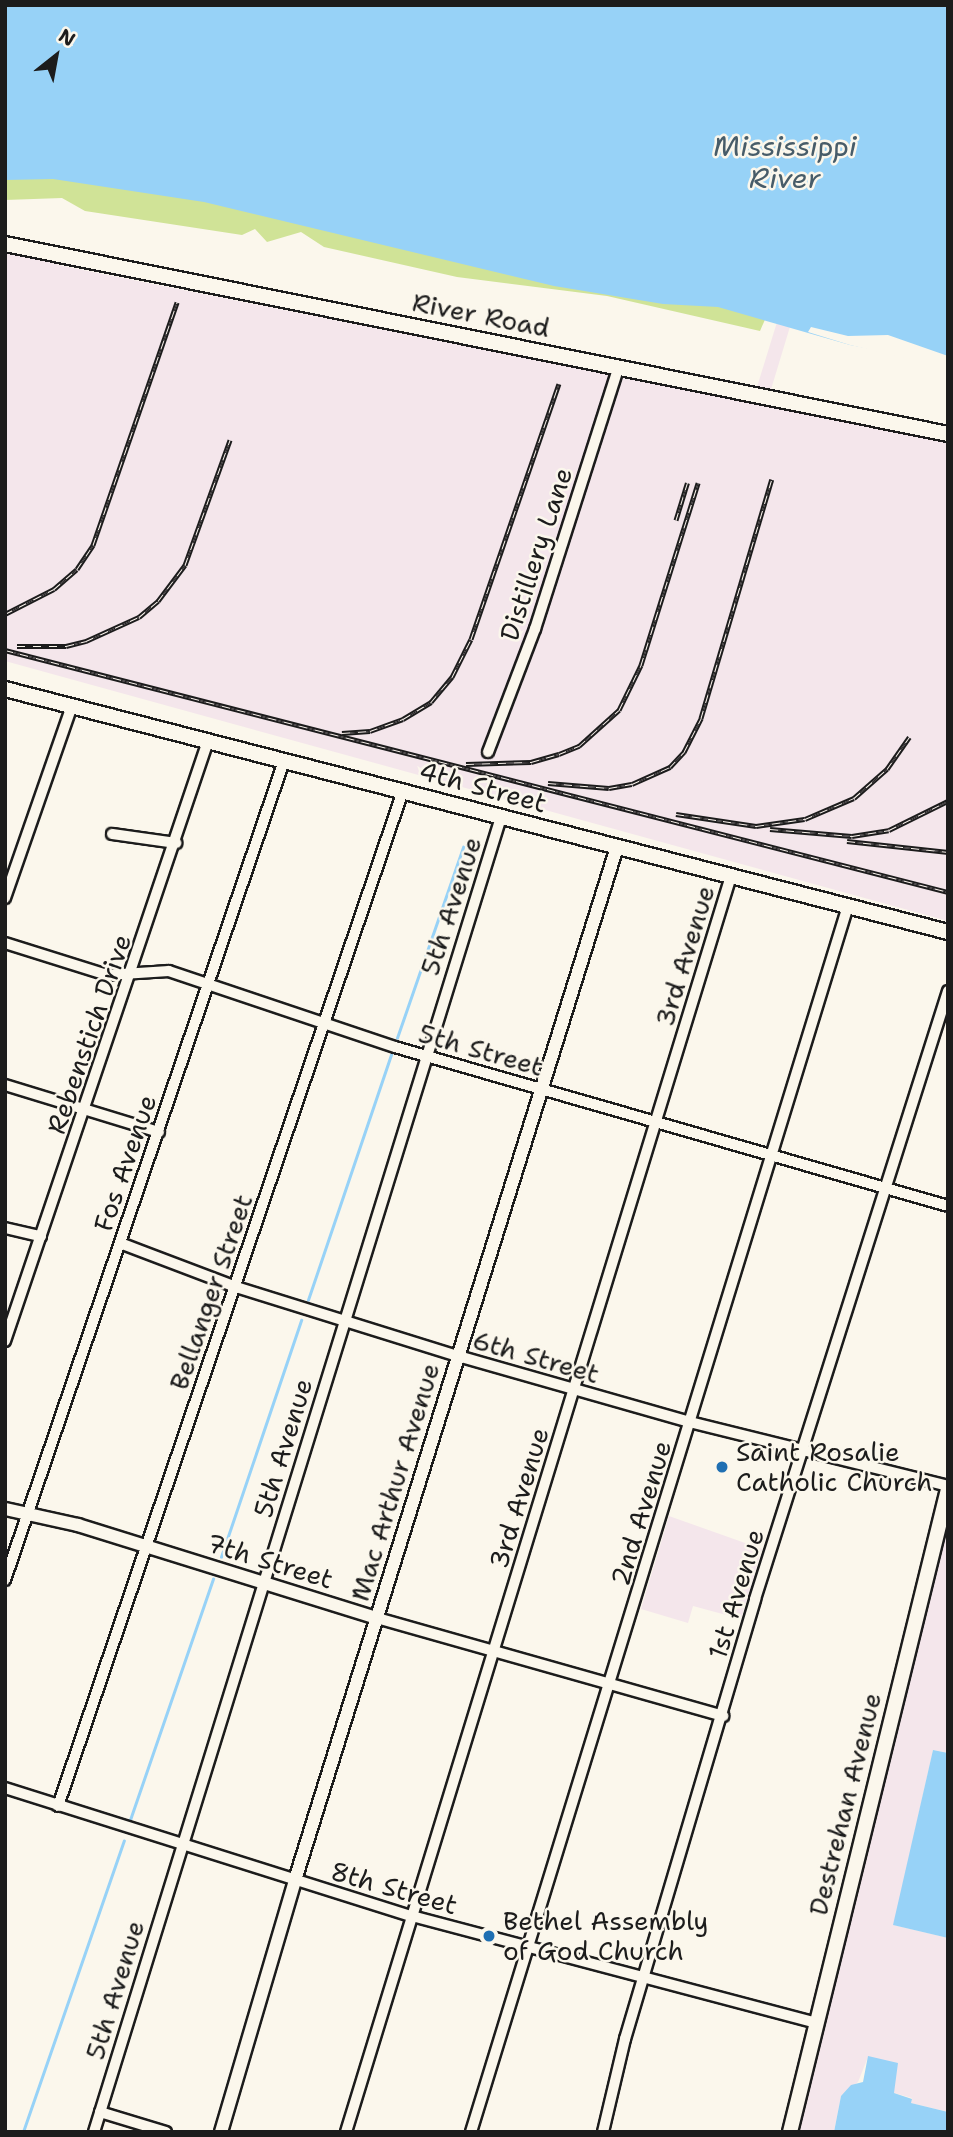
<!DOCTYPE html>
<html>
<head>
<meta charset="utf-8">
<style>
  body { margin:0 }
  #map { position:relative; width:953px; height:2137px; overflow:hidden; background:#fbf7ec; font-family:"Shantell Sans",sans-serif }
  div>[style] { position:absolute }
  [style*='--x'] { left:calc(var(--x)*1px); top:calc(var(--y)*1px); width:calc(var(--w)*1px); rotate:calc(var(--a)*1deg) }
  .built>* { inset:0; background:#f4e6eb }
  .green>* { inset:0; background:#d0e397 }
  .water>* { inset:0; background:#97d2f7 }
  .pier>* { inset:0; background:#fbf7ec }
  .stream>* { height:2.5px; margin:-1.25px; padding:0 1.25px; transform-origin:1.25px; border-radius:1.25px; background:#97d2f7 }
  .roads { filter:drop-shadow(2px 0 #1c1c1c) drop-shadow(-2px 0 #1c1c1c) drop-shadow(0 2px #1c1c1c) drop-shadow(0 -2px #1c1c1c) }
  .minor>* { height:10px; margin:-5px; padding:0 5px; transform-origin:5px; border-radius:5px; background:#fbf7ec }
  .tertiary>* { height:12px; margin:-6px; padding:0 6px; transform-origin:6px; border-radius:6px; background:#fbf7ec }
  .secondary>* { height:14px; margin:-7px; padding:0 7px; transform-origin:7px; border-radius:7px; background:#fbf7ec }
  .rail>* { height:5px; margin-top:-2.5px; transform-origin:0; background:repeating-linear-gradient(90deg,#fbf7ec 0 8px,#1c1c1c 0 16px); box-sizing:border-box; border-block:2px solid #1c1c1c }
  .dots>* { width:19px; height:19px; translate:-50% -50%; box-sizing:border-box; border:4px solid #fbf7ec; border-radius:50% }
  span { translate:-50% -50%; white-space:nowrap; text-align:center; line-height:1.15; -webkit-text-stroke:5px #fbf7ec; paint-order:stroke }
  .street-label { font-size:26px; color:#1c1c1c }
  .poi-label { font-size:26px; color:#1c1c1c }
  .left { translate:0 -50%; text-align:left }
  .water-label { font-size:28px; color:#475c69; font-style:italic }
  .frame { position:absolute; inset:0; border:7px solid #1c1c1c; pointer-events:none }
  .north { position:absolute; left:21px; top:21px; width:70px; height:70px; -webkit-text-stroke:5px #fbf7ec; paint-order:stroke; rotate:31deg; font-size:19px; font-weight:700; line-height:28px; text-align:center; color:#1c1c1c }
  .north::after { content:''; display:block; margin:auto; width:24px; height:32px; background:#1c1c1c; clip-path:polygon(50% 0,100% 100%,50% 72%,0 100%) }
</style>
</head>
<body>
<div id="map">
  <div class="built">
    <i style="clip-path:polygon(5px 250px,63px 266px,752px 403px,790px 280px,802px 287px,766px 406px,948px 442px,948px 921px,5px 661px)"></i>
    <i style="clip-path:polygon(669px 1516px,762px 1549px,741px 1619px,693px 1606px,688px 1623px,641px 1609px)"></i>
    <i style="clip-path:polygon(948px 1517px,948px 1753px,933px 1750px,894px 1925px,948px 1938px,948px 2112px,911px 2103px,912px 2098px,894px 2093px,868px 2057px,858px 2082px,841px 2096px,834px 2132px,796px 2132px)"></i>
  </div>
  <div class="green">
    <i style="clip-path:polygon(79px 174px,770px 308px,760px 331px,607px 296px,457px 277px,324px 247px,301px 232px,267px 242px,255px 229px,242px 235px,85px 211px,62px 198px,5px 200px,5px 176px)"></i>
  </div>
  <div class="water">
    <i style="clip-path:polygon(5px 5px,948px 5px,948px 364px,850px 345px,718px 307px,663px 304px,554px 286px,204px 202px,53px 179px,5px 180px)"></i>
    <i style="clip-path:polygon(933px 1750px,948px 1753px,948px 1938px,893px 1925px)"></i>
    <i style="clip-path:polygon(868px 2056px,898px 2063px,894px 2093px,912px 2099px,911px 2103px,948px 2112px,948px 2132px,834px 2132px,841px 2096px,851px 2085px,863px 2082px)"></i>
  </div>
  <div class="pier">
    <i style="clip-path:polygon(811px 327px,848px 336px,888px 335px,948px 356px,948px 368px,850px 345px,808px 332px)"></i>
  </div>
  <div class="stream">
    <i style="--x:397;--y:1038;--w:202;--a:-70.9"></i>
    <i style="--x:308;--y:1300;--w:259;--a:-71.3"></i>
    <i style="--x:221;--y:1557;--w:250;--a:-71.3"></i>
    <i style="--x:130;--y:1820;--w:255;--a:-71"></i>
    <i style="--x:23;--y:2132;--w:308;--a:-70.9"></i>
  </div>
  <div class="roads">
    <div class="minor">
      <i style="--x:488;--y:752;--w:132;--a:-69.1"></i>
      <i style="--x:535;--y:629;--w:276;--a:-72.3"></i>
      <i style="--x:112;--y:834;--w:65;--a:8"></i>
      <i style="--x:5;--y:898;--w:203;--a:-70.8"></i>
      <i style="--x:5;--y:943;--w:107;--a:17.4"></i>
      <i style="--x:107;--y:975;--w:62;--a:-3.7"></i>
      <i style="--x:169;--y:971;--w:238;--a:18.6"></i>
      <i style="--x:395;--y:1047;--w:575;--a:16.04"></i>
      <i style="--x:5;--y:1085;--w:161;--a:17"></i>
      <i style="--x:5;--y:1228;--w:37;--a:13"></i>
      <i style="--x:120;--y:1243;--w:124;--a:20.8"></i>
      <i style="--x:236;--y:1287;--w:232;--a:17.3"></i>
      <i style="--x:458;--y:1356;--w:241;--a:15.9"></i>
      <i style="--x:690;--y:1422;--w:266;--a:13.9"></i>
      <i style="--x:5;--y:1341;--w:633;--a:-71.31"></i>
      <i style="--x:5;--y:1580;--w:865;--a:-71.19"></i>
      <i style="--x:377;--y:1618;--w:360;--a:15.8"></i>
      <i style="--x:5;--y:1788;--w:427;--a:17.5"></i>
      <i style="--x:412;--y:1916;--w:419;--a:14.8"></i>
      <i style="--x:58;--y:1806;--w:1072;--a:-71.23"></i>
      <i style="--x:100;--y:2112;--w:69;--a:16.9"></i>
      <i style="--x:94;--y:2132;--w:1377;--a:-72.8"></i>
      <i style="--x:346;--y:2132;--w:1314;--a:-72.96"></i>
      <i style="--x:471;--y:2132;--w:1283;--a:-72.91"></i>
      <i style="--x:603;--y:2132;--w:96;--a:-76.7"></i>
      <i style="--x:625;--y:2039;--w:459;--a:-73.5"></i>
      <i style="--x:755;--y:1599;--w:638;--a:-72.39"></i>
    </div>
    <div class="tertiary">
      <i style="--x:5;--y:1509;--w:75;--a:12.4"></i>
      <i style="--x:78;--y:1525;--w:313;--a:17.3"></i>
      <i style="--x:221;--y:2132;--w:263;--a:-73.6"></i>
      <i style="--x:295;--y:1880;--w:1082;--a:-72.69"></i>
    </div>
    <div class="secondary">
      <i style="--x:5;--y:244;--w:962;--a:11.39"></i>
      <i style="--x:5;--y:689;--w:974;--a:14.45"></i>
      <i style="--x:790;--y:2132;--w:662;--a:-76.19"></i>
    </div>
  </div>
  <div class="rail">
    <i style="--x:676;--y:520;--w:39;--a:-73"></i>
    <i style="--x:5;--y:614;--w:55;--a:-27"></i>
    <i style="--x:54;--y:589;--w:30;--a:-41"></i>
    <i style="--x:77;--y:569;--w:29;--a:-56"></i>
    <i style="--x:93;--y:545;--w:257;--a:-70.9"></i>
    <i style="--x:17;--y:646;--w:49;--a:0"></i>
    <i style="--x:66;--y:646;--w:21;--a:-14"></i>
    <i style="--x:86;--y:641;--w:58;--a:-24.4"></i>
    <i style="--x:139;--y:617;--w:25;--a:-40"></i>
    <i style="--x:158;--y:601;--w:45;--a:-53.1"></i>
    <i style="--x:185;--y:565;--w:133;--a:-70.2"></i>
    <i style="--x:5;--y:650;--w:974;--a:14.39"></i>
    <i style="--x:342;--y:733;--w:28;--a:-4"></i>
    <i style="--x:370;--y:731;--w:35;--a:-20"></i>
    <i style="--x:403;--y:719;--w:33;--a:-31"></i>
    <i style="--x:431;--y:702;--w:33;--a:-50"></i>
    <i style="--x:452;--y:677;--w:42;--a:-63.4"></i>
    <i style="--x:471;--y:639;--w:270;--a:-71"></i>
    <i style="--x:466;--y:764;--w:65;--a:-1.8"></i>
    <i style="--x:531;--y:762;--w:29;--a:-16"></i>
    <i style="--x:559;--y:754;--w:22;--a:-22"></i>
    <i style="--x:579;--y:746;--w:54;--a:-42"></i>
    <i style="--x:619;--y:710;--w:50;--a:-63.9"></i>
    <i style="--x:641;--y:665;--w:191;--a:-72.6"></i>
    <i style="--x:548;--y:783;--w:61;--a:4.7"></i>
    <i style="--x:609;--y:788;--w:23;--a:-10"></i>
    <i style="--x:632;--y:784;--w:42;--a:-24.1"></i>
    <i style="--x:670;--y:767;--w:21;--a:-47"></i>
    <i style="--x:684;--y:752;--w:38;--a:-63"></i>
    <i style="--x:701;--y:718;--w:249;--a:-73.5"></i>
    <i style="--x:676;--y:814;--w:81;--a:8.5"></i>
    <i style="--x:756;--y:826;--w:49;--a:-8.1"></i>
    <i style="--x:805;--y:819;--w:53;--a:-23.2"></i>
    <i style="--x:854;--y:798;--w:44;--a:-41.3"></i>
    <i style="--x:887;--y:769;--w:39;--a:-55"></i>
    <i style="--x:770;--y:829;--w:82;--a:4.9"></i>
    <i style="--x:852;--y:836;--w:37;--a:-9"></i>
    <i style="--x:889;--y:830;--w:66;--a:-26.2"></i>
    <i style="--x:847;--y:841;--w:102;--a:6.2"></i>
  </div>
  <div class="dots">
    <i style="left:722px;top:1467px;background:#1f6fb2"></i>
    <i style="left:489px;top:1936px;background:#1f6fb2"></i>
  </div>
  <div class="street-label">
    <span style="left:481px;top:315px;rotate:11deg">River Road</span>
    <span style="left:536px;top:554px;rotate:-72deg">Distillery Lane</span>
    <span style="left:483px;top:787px;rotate:15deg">4th Street</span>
    <span style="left:451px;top:906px;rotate:-72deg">5th Avenue</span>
    <span style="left:685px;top:956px;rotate:-73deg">3rd Avenue</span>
    <span style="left:89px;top:1034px;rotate:-71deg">Rebenstich Drive</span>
    <span style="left:481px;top:1050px;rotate:16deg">5th Street</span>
    <span style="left:125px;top:1163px;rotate:-71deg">Fos Avenue</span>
    <span style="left:211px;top:1292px;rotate:-71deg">Bellanger Street</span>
    <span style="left:536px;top:1357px;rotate:16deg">6th Street</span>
    <span style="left:283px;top:1448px;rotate:-73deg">5th Avenue</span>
    <span style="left:395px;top:1482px;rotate:-73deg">Mac Arthur Avenue</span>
    <span style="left:519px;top:1498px;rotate:-73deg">3rd Avenue</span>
    <span style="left:641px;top:1513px;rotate:-73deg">2nd Avenue</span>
    <span style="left:270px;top:1561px;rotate:17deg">7th Street</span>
    <span style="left:736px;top:1594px;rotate:-73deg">1st Avenue</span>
    <span style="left:845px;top:1804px;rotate:-76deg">Destrehan Avenue</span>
    <span style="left:394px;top:1888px;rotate:16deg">8th Street</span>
    <span style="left:115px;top:1990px;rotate:-73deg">5th Avenue</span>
  </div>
  <div class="poi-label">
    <span class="left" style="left:736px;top:1467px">Saint Rosalie<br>Catholic Church</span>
    <span class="left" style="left:503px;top:1936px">Bethel Assembly<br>of God Church</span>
  </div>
  <div class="water-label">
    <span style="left:785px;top:162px">Mississippi<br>River</span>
  </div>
  <div class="frame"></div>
  <div class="north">N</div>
</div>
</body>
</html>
